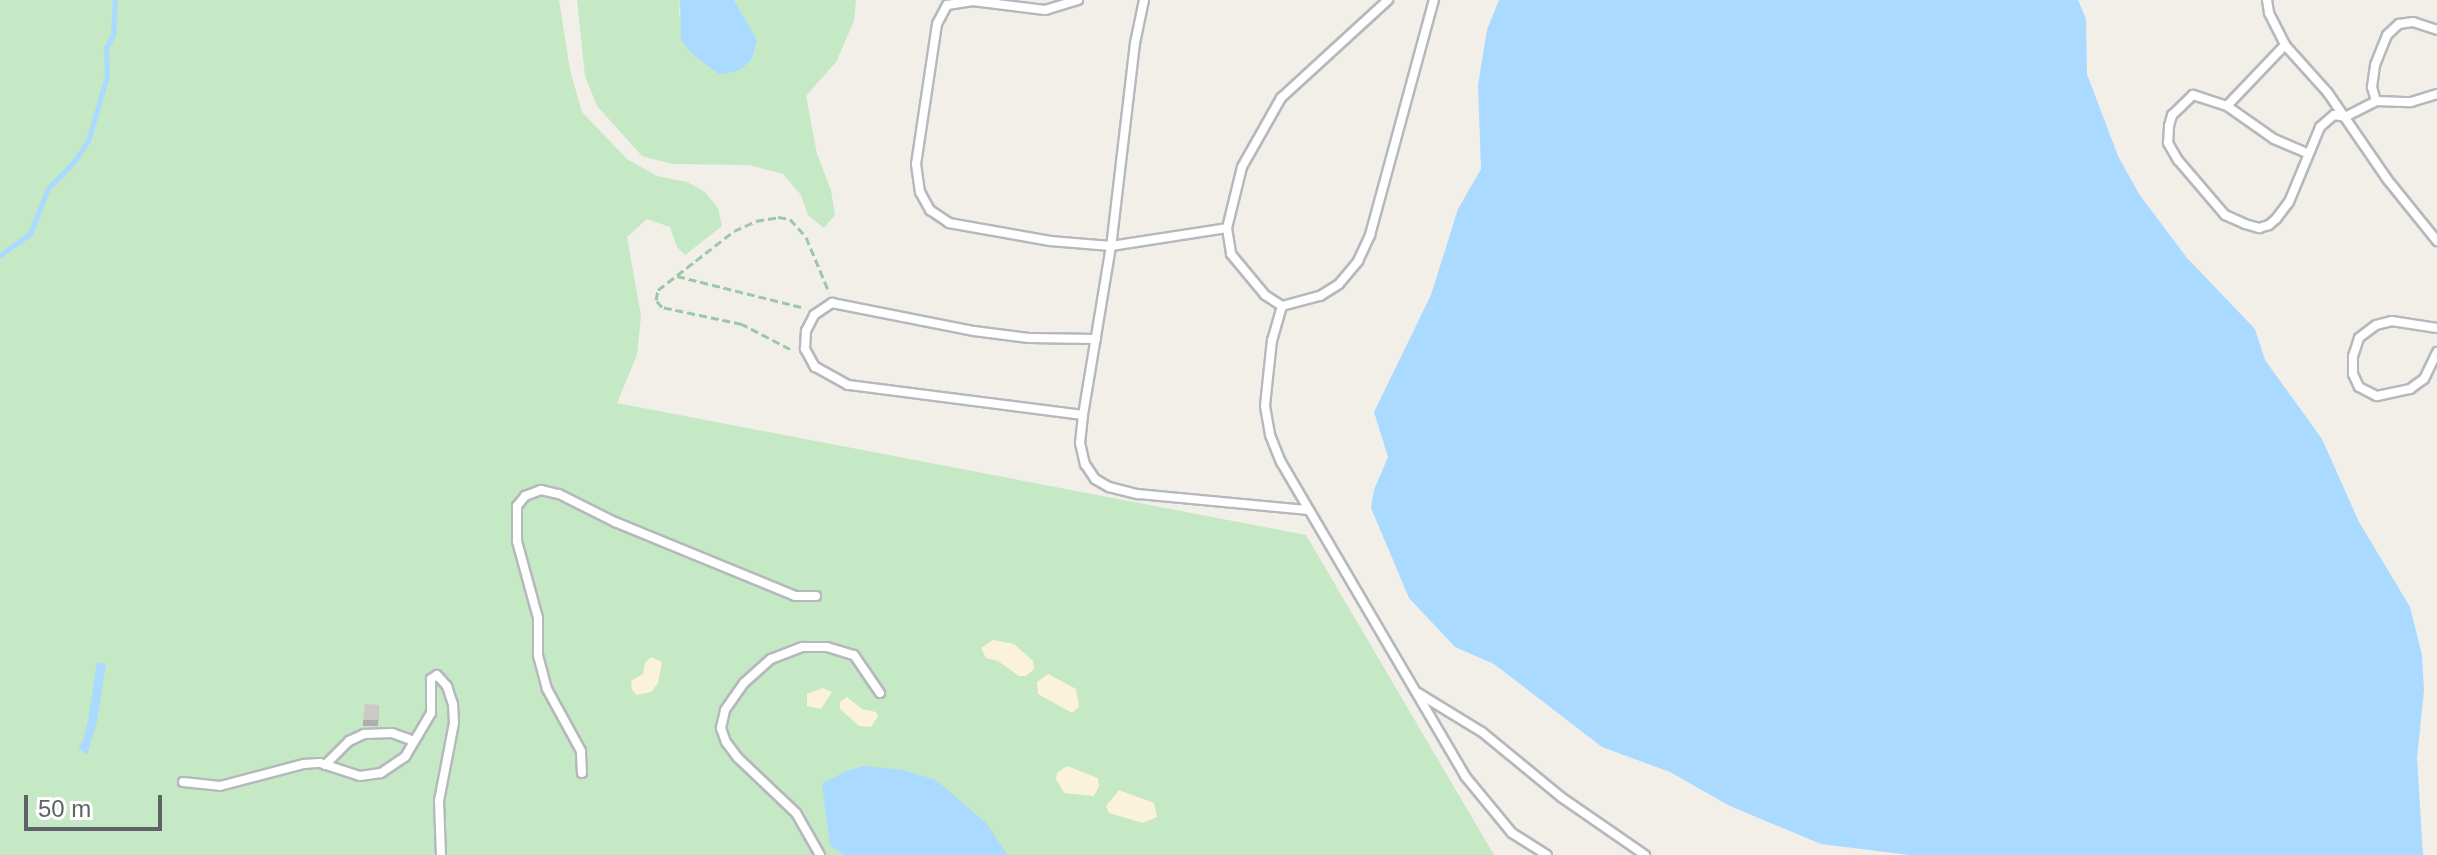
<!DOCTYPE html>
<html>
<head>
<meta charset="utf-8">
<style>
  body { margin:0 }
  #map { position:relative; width:2437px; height:855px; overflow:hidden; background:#f1efe8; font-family:Helvetica,sans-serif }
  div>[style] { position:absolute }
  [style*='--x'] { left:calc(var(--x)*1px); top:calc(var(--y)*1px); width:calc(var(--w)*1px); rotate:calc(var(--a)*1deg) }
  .green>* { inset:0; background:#c5e8c5 }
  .sand>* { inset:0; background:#fbf3d9 }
  .water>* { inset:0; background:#aadaff }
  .stream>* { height:5px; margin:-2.5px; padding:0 2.5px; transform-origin:2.5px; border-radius:2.5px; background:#aadaff }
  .path>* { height:3px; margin-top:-1.5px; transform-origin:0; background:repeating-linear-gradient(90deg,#9cc7a9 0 8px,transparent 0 12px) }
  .roads { filter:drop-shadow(2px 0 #b5b8bc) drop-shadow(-2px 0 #b5b8bc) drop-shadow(0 2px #b5b8bc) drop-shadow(0 -2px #b5b8bc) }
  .lane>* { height:8px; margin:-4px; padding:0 4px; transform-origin:4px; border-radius:4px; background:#fff }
  .wall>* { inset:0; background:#afaea9 }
  .building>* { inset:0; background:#cccac5 }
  span { translate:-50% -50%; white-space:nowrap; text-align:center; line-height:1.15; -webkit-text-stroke:6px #fff; paint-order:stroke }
  .scale { position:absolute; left:24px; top:795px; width:138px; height:36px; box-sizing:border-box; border:4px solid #5f6368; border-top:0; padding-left:10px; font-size:24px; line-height:28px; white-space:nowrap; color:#5f6368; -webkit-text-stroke:6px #fff; paint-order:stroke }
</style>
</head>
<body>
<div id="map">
  <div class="green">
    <i style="clip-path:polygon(0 0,559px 0,570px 70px,582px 112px,627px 159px,657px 176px,687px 182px,705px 192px,718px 208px,722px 226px,685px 255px,677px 247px,670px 227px,647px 219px,627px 237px,641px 316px,637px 355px,617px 403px,1306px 535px,1494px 855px,0 855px)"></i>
    <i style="clip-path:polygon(577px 0,680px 0,679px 14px,693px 55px,720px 75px,753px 59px,757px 40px,734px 0,856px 0,854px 21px,836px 62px,806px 96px,817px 154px,831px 190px,835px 215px,824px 228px,808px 215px,801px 195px,783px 174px,749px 165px,672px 164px,642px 156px,597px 106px,585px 76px)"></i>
  </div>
  <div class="sand">
    <i style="clip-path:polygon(993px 640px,1014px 644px,1033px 661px,1034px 669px,1026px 676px,1019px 676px,998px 661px,986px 658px,981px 648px)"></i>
    <i style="clip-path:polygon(651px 657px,662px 662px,658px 683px,651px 692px,637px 695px,632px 690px,631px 681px,643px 674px,645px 663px)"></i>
    <i style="clip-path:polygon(1048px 674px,1076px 689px,1079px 707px,1072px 713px,1038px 694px,1037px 682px)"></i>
    <i style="clip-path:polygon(823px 688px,832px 692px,821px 709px,807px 706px,807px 694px)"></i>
    <i style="clip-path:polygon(847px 697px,862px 709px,876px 712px,878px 716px,871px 727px,859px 726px,840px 709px,840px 702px)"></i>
    <i style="clip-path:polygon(1067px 766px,1098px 778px,1099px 786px,1094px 796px,1064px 793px,1056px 779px,1057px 773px)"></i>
    <i style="clip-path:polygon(1119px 790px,1154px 803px,1157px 817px,1143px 823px,1109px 813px,1106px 806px)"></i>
  </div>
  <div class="water">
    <i style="clip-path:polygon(680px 0,734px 0,757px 40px,753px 58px,740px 70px,720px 75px,693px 55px,681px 40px)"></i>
    <i style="clip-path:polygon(1499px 0,2078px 0,2086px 19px,2087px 74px,2118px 156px,2139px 194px,2187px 258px,2255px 329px,2265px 360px,2322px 439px,2359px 522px,2410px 607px,2422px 655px,2424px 690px,2417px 758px,2423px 855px,1910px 855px,1821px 844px,1730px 806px,1670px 772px,1602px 747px,1494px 664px,1455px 647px,1409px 598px,1371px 508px,1374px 490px,1388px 457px,1374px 412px,1431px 295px,1458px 209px,1481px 169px,1478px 85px,1487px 30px)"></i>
    <i style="clip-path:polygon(97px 662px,106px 664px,97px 722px,87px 755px,78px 747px,83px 741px,88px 721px)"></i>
    <i style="clip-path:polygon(864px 766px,903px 770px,936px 780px,986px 823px,1008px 855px,844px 855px,830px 845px,822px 784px,846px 771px)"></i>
  </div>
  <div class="stream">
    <i style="--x:0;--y:255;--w:37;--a:-35"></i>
    <i style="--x:30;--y:234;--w:49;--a:-68.6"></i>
    <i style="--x:48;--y:188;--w:35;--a:-45"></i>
    <i style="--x:73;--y:163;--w:27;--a:-56"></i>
    <i style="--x:88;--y:141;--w:68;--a:-73.7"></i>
    <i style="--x:107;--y:76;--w:28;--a:-92"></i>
    <i style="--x:106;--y:48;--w:15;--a:-62"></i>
    <i style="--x:113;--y:35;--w:35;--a:-87"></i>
  </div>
  <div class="path">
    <i style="--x:677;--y:276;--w:132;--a:14"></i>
    <i style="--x:790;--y:349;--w:54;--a:-152.5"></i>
    <i style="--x:742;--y:324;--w:82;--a:-168"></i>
    <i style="--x:662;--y:307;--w:9;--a:-131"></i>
    <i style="--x:656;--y:300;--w:10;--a:-79"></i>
    <i style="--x:658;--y:290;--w:96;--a:-37.8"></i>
    <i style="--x:734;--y:231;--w:24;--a:-24"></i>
    <i style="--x:756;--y:221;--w:22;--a:-10"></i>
    <i style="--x:778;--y:217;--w:12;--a:9"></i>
    <i style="--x:790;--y:219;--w:24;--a:48"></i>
    <i style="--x:806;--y:237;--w:60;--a:67.3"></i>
  </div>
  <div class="roads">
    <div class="lane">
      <i style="--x:1078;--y:0;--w:34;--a:163"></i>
      <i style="--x:1045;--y:10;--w:73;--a:-172.9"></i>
      <i style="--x:973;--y:1;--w:26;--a:171"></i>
      <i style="--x:947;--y:5;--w:21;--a:118"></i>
      <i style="--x:937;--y:24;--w:142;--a:98.5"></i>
      <i style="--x:916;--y:164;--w:28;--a:82"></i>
      <i style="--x:920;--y:192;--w:21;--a:61"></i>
      <i style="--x:930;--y:210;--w:23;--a:34"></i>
      <i style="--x:949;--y:223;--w:103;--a:10.1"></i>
      <i style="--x:1050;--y:241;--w:61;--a:4.7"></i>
      <i style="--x:1111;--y:246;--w:117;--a:-8.8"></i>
      <i style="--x:1144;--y:0;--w:44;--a:101.8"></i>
      <i style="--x:1135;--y:43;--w:204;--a:96.7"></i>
      <i style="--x:1111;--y:246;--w:171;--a:99.4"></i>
      <i style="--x:1083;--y:415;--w:28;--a:96"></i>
      <i style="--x:1080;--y:443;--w:22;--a:77"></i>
      <i style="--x:1085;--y:464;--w:18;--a:56"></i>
      <i style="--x:1095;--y:479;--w:16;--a:30"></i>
      <i style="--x:1109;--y:487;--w:30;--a:14"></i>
      <i style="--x:1138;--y:494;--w:170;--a:5.4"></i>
      <i style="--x:1388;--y:0;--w:145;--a:137.5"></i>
      <i style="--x:1281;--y:98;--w:79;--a:119.5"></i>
      <i style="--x:1242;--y:167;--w:63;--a:103.8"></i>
      <i style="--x:1227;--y:228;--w:26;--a:81"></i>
      <i style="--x:1231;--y:254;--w:53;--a:50.3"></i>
      <i style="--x:1265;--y:295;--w:20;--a:33"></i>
      <i style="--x:1282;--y:306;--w:39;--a:-15"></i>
      <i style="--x:1320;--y:296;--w:22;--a:-32"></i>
      <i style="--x:1339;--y:284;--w:30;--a:-50"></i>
      <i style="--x:1358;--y:261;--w:29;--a:-65"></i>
      <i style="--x:1370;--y:235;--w:244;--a:-74.8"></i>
      <i style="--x:2267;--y:0;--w:13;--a:81"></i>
      <i style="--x:2269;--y:13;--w:36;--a:63"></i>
      <i style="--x:2285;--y:45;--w:64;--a:48.1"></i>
      <i style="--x:2328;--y:93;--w:104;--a:55.5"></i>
      <i style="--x:2387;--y:179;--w:80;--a:51.1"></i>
      <i style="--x:2285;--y:45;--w:84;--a:133.6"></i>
      <i style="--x:2227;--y:106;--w:36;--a:-162"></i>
      <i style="--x:2193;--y:95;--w:29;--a:136"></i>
      <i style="--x:2172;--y:115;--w:11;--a:105"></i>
      <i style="--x:2169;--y:126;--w:17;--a:93"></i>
      <i style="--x:2168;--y:143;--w:20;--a:60"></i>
      <i style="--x:2178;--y:160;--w:72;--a:49.5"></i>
      <i style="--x:2225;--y:215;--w:22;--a:24"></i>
      <i style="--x:2245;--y:224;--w:15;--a:16"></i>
      <i style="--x:2259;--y:228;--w:10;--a:-17"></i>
      <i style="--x:2269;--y:225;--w:9;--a:-41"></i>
      <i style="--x:2276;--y:219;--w:21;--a:-53"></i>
      <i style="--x:2289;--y:202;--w:81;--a:-67.5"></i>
      <i style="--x:2320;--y:127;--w:18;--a:-41"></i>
      <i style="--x:2334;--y:115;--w:11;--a:10"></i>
      <i style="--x:2345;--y:117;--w:35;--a:-27"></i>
      <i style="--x:2376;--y:101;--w:35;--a:2"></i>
      <i style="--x:2411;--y:102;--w:27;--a:-17"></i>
      <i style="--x:2376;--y:101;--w:15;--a:-106"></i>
      <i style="--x:2372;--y:87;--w:22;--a:-82"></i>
      <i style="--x:2375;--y:65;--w:32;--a:-68"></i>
      <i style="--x:2387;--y:35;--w:16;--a:-43"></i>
      <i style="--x:2399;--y:24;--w:14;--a:-8"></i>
      <i style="--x:2413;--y:22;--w:25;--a:18"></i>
      <i style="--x:2227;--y:106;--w:57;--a:35.1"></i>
      <i style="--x:2274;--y:139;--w:36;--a:23"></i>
      <i style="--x:1282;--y:306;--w:35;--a:106"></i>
      <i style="--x:1272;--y:340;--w:66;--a:96.1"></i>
      <i style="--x:1265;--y:406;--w:29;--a:80"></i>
      <i style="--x:1270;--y:435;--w:29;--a:68"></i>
      <i style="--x:1281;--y:462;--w:364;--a:59.6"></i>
      <i style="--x:1465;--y:776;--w:74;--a:50.5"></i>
      <i style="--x:1512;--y:833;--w:41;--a:32.2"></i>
      <i style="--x:2437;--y:328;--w:46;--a:-171.2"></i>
      <i style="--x:2392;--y:321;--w:16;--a:166"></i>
      <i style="--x:2376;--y:325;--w:21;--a:143"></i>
      <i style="--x:2359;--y:338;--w:19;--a:108"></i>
      <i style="--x:2353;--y:356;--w:18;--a:90"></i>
      <i style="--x:2353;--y:374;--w:14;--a:65"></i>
      <i style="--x:2359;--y:387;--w:20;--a:27"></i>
      <i style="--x:2377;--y:396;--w:34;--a:-12"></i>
      <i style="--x:2410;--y:389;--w:17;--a:-36"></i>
      <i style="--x:2424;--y:379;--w:30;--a:-64"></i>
      <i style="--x:1083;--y:415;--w:237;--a:-172.7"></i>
      <i style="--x:848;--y:385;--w:38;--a:-151"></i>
      <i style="--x:815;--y:367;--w:21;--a:-119"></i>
      <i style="--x:805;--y:349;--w:18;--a:-87"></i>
      <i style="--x:806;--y:331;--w:18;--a:-63"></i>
      <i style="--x:814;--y:315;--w:22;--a:-34"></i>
      <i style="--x:832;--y:303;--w:145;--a:11.2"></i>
      <i style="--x:974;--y:331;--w:55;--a:7.3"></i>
      <i style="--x:1029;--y:338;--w:67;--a:0.9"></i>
      <i style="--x:1418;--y:693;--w:75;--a:31.4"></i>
      <i style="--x:1482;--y:732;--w:102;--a:39.4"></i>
      <i style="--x:1561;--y:797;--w:102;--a:34.6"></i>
      <i style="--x:325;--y:765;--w:34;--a:-45"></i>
      <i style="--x:349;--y:741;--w:17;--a:-25"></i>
      <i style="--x:364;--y:734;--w:28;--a:-2"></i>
      <i style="--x:392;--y:733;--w:23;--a:20"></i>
      <i style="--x:582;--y:773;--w:22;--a:-93"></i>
      <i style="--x:581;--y:751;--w:71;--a:-118.7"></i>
      <i style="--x:547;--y:689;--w:35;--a:-105"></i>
      <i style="--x:538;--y:655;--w:37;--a:-90"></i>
      <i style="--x:538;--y:618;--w:80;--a:-105.3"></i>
      <i style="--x:517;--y:541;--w:35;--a:-90"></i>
      <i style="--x:517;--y:506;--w:13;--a:-51"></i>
      <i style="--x:525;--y:496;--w:17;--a:-21"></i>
      <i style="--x:541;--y:490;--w:18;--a:13"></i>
      <i style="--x:559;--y:494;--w:63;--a:26.6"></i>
      <i style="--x:615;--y:522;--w:195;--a:22.3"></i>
      <i style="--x:795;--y:596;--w:21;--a:0"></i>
      <i style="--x:183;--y:782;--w:37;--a:6"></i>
      <i style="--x:220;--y:786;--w:87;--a:-14.7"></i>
      <i style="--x:304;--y:764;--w:16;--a:-4"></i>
      <i style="--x:320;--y:763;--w:42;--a:18"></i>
      <i style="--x:360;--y:776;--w:21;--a:-8"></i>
      <i style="--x:381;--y:773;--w:29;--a:-34"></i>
      <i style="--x:405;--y:757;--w:51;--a:-59.4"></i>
      <i style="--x:431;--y:713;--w:34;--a:-90"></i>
      <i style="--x:431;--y:679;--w:7;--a:-34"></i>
      <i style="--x:437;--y:675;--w:15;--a:48"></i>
      <i style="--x:447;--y:686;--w:19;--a:72"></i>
      <i style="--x:453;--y:704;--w:19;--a:87"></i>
      <i style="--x:454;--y:723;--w:79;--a:100.9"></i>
      <i style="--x:439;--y:801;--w:54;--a:87.9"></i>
      <i style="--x:820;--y:855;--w:48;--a:-119.7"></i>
      <i style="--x:796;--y:813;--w:80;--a:-136.5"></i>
      <i style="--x:738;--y:758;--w:20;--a:-127"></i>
      <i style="--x:726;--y:742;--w:15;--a:-110"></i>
      <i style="--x:721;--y:728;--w:18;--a:-77"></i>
      <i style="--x:725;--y:710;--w:33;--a:-55"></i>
      <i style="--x:744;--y:683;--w:36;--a:-42"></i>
      <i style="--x:771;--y:659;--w:34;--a:-21"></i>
      <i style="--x:803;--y:647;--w:24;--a:0"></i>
      <i style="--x:827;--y:647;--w:28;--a:17"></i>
      <i style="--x:854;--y:655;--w:46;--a:55.6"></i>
    </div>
  </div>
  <div class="wall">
    <i style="clip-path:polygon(379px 705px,378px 726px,363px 726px,363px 720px)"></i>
  </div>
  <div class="building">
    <i style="clip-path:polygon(365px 704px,379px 705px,378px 720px,363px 720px)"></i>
  </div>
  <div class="scale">50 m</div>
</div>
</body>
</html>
